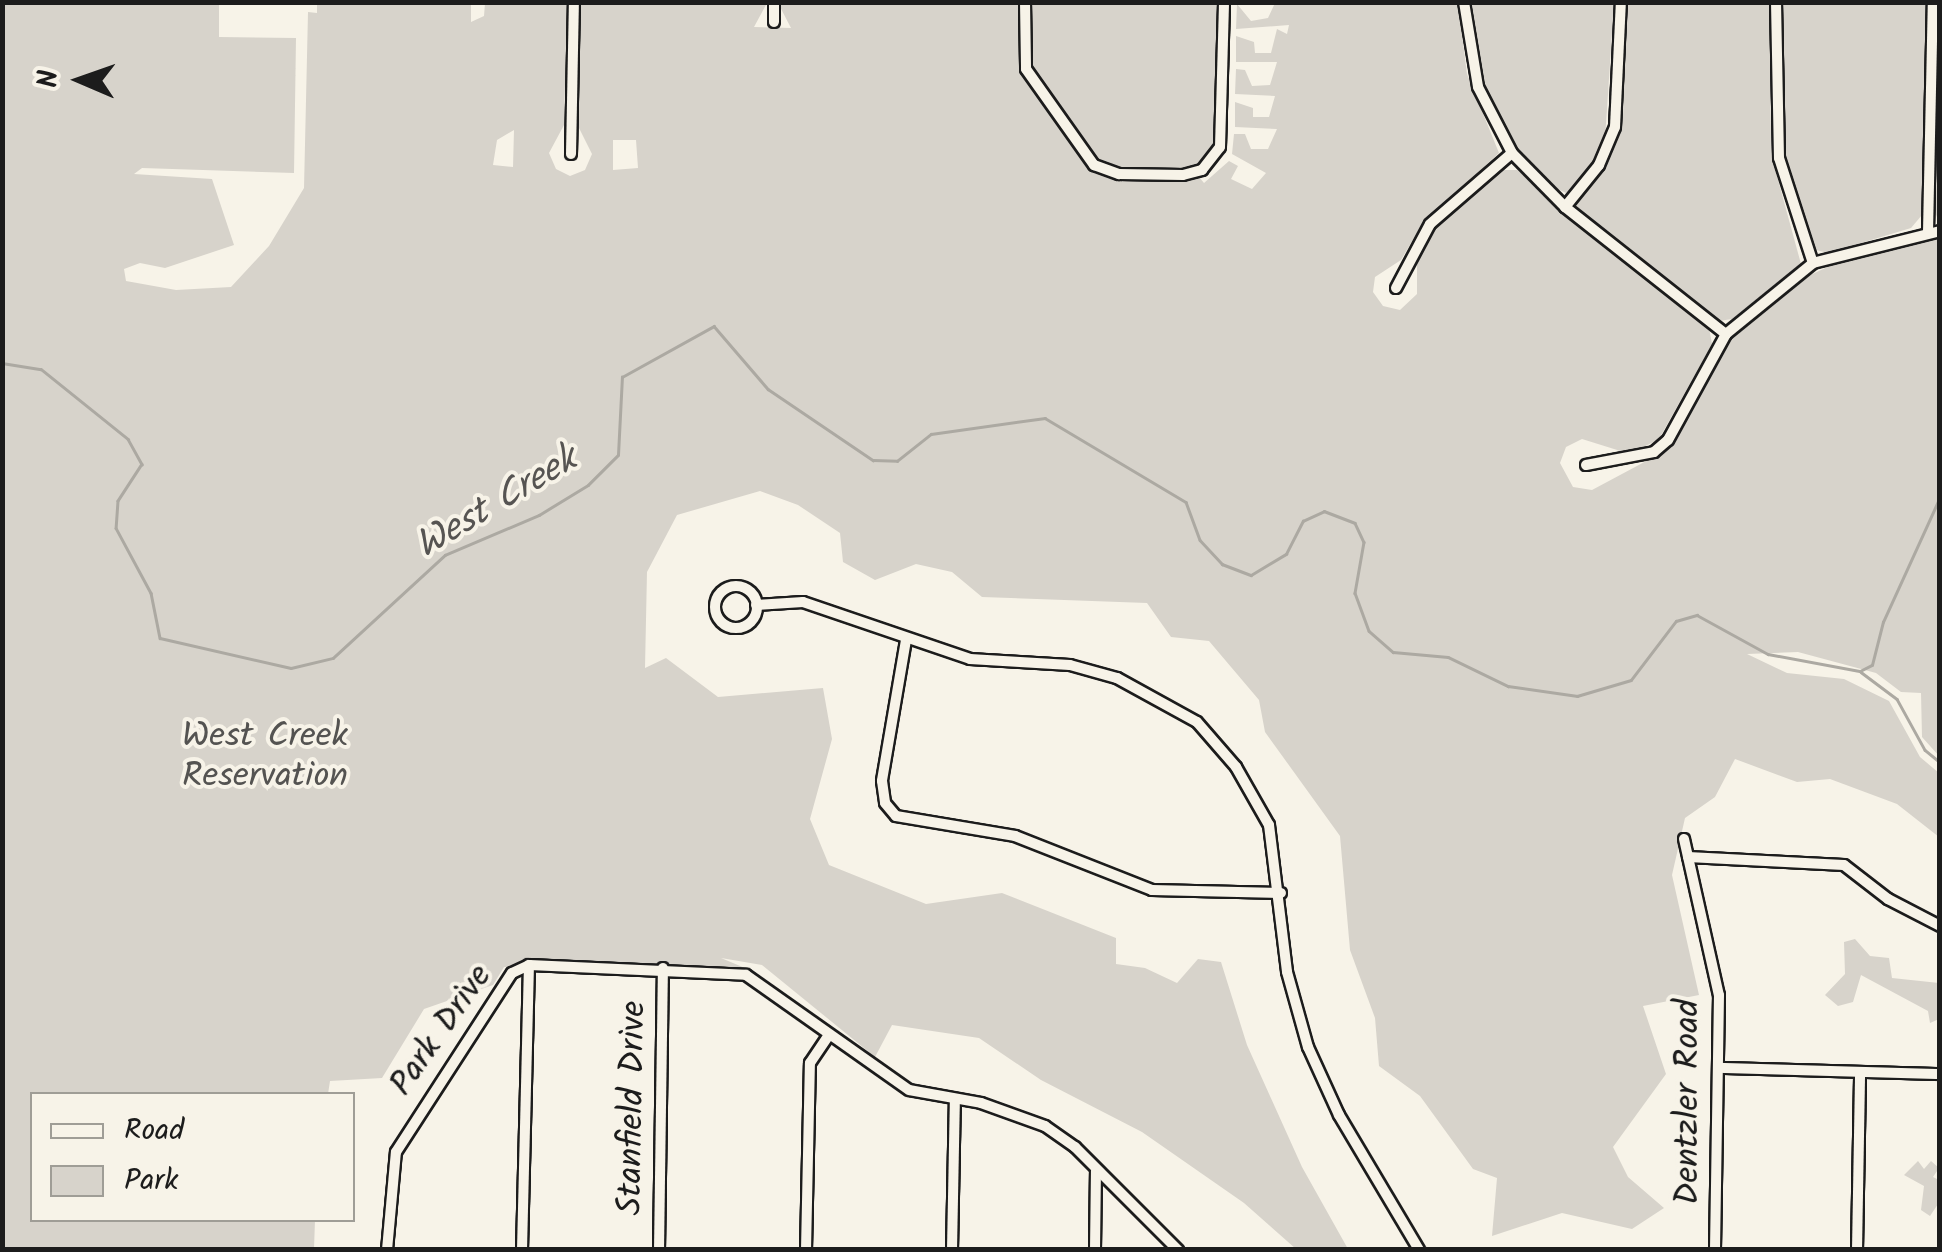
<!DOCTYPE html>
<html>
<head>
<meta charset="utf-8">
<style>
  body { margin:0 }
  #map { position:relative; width:1942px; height:1252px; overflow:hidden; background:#f7f3e8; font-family:Kalam,sans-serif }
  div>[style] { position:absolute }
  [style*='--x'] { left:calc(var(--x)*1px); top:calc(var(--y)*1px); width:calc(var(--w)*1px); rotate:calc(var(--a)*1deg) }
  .green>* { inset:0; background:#d7d3cb }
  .stream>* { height:2.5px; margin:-1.25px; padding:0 1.25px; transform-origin:1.25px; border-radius:1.25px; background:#aca9a2 }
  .roads { filter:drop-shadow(2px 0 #1c1c1c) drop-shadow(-2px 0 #1c1c1c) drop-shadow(0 2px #1c1c1c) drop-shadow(0 -2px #1c1c1c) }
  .minor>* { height:10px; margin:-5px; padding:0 5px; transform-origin:5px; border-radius:5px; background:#f7f3e8 }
  .minor>.ring { margin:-5px; padding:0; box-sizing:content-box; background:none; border:10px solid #f7f3e8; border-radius:50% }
  span { translate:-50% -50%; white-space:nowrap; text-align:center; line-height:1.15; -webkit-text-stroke:8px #f7f3e8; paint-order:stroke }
  .park-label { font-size:35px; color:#545351 }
  .street-label { font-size:35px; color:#1c1c1c }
  .water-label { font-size:38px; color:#565452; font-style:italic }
  .frame { position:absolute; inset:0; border:5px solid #1c1c1c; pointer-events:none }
  .legend { position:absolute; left:30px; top:1092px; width:325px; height:130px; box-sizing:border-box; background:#f7f3e8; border:2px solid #9f9d96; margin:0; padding:12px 18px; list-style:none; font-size:30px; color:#1c1c1c }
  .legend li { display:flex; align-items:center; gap:20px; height:50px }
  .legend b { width:50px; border:2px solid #9f9d96 }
  .north { position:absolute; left:30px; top:30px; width:100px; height:100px; -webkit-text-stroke:8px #f7f3e8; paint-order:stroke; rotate:272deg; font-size:28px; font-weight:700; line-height:40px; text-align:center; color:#1c1c1c }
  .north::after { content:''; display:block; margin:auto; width:35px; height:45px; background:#1c1c1c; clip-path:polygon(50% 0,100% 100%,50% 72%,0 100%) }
</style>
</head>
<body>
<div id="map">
  <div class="green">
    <i style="clip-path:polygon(1939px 2px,1940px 3px,1939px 222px,1934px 210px)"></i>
    <i style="clip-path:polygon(evenodd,2px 3px,219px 3px,219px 37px,296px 38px,294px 173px,142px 168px,134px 174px,212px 179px,234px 245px,165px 268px,140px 263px,124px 269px,126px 281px,176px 290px,231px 287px,269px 246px,304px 188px,308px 12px,317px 13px,317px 3px,471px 3px,471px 22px,484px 16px,485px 3px,567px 3px,564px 125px,549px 153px,556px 169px,570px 176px,585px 170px,592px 154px,578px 126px,579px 3px,767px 3px,754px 27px,791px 28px,778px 3px,1018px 3px,1022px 75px,1096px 174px,1199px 177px,1204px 183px,1229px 161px,1238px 166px,1231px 179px,1252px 189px,1266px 173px,1232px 154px,1234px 134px,1245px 134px,1251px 149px,1268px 149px,1277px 129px,1235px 127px,1235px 102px,1253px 108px,1253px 117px,1269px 117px,1275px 96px,1235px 94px,1236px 69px,1245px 70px,1252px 86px,1270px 85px,1277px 62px,1236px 62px,1236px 36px,1254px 42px,1255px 53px,1271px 53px,1277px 29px,1287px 34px,1289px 25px,1236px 29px,1237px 4px,1251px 21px,1268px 18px,1275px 3px,1458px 3px,1467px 74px,1499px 153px,1422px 224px,1401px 260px,1375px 277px,1373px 292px,1383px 306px,1400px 310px,1417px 294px,1417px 256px,1435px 227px,1499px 170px,1517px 170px,1582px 222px,1576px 204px,1583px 188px,1604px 171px,1623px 115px,1626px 3px,1770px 3px,1771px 154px,1801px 264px,1732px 319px,1719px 321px,1607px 230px,1592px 234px,1709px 328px,1712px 344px,1659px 439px,1630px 454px,1582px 439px,1566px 447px,1560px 463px,1573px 487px,1592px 490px,1665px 451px,1735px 333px,1797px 281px,1856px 254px,1939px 237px,1939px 756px,1922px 737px,1921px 693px,1901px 692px,1876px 673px,1798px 652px,1747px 654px,1787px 673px,1844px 679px,1889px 701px,1920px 757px,1939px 773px,1939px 837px,1897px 804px,1830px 779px,1797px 782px,1735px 759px,1715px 797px,1685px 818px,1672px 875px,1699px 995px,1643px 1006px,1666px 1074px,1613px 1147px,1628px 1177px,1664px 1208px,1632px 1229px,1562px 1213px,1492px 1236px,1497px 1178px,1473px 1169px,1420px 1096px,1379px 1066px,1375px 1018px,1350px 950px,1340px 836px,1265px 732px,1259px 700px,1209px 641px,1171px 637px,1147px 603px,982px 597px,952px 572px,916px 564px,875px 580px,843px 562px,840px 533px,798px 505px,760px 491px,677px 515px,647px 572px,645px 668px,666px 658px,718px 697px,823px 688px,832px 739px,810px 819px,829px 865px,926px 904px,1002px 893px,1116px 938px,1116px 964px,1145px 968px,1177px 983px,1198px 959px,1221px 962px,1247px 1045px,1302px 1167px,1348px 1249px,1296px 1249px,1244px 1203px,1142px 1132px,1041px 1080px,979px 1038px,892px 1025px,875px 1057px,762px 965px,721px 958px,757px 973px,504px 967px,493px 985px,424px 1009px,382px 1078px,330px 1081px,328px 1094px,32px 1094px,32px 1220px,315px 1220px,314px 1249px,3px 1249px,2px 3px,514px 130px,513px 167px,493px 165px,497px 140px,514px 130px,2px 3px,613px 140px,636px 140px,638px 168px,613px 170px,613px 140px)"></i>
    <i style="clip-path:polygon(1030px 3px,1218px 3px,1215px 141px,1209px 157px,1187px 169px,1116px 168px,1098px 161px,1032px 68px)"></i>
    <i style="clip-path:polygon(1469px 3px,1614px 3px,1605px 139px,1589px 170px,1566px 193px,1549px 185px,1513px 145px,1491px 101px,1475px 54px)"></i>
    <i style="clip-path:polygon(1782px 3px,1926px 3px,1922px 215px,1911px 228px,1828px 253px,1812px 249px,1781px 146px)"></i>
    <i style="clip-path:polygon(1855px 939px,1870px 956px,1889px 958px,1892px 978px,1939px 983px,1939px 1019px,1930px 1023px,1928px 1011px,1861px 975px,1853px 1002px,1838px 1006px,1825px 995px,1845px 974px,1844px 942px)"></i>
    <i style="clip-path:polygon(1918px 1161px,1924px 1169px,1931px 1161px,1939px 1168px,1933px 1177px,1939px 1180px,1938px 1204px,1930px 1216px,1921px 1210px,1924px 1186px,1904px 1175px)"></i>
  </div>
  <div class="stream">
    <i style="--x:2;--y:363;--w:39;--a:9"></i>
    <i style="--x:41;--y:369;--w:112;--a:38.8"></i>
    <i style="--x:128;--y:439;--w:29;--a:61"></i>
    <i style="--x:142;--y:464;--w:44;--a:123"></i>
    <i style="--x:118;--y:501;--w:27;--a:94"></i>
    <i style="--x:116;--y:528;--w:74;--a:61.7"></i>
    <i style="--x:151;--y:593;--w:46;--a:78.7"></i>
    <i style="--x:160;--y:638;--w:134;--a:12.9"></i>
    <i style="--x:291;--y:668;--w:43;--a:-13.4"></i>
    <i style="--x:333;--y:658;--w:152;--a:-42.6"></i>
    <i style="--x:445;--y:555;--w:102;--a:-23.1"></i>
    <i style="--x:539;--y:515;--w:57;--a:-31.5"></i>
    <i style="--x:588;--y:485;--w:42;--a:-45"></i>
    <i style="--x:618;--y:455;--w:78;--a:-87.1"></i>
    <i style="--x:622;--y:377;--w:105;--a:-29"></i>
    <i style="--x:714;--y:326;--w:83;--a:49.4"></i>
    <i style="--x:768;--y:389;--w:127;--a:34.1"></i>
    <i style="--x:873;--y:460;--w:24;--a:2"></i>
    <i style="--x:897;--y:461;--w:43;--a:-38.5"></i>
    <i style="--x:931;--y:434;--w:115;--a:-8"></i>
    <i style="--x:1045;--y:418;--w:164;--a:30.8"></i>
    <i style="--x:1186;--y:502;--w:40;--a:69.8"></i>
    <i style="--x:1200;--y:540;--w:33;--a:47"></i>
    <i style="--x:1222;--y:564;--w:31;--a:21"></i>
    <i style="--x:1251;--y:575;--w:41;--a:-31"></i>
    <i style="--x:1286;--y:554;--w:37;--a:-63"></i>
    <i style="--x:1303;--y:521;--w:23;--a:-25"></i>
    <i style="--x:1324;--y:511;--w:33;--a:21"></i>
    <i style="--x:1355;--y:523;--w:21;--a:65"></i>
    <i style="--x:1364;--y:542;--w:52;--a:100"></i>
    <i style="--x:1355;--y:593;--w:40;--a:69.8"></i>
    <i style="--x:1369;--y:631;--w:32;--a:41"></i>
    <i style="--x:1393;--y:652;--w:55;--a:5.2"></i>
    <i style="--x:1448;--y:657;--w:67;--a:25.8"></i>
    <i style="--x:1508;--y:686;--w:70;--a:8.2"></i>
    <i style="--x:1577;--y:696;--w:56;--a:-16.5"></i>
    <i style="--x:1631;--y:680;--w:74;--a:-52.7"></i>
    <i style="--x:1676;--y:621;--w:22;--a:-16"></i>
    <i style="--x:1697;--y:615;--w:81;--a:28.8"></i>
    <i style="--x:1768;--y:654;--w:94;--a:10.5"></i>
    <i style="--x:1860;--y:671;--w:13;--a:-27"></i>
    <i style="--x:1872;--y:665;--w:44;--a:-75.7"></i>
    <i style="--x:1883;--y:622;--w:137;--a:-65.5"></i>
    <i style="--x:1861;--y:672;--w:45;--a:36.9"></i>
    <i style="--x:1897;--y:699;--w:58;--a:61.2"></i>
    <i style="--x:1925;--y:750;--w:19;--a:39"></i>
  </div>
  <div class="roads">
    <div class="minor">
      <i style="--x:1025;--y:2;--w:67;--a:89.1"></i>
      <i style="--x:1026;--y:69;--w:118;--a:54.7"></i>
      <i style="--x:1094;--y:165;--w:27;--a:20"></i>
      <i style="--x:1119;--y:174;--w:64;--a:0.9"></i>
      <i style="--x:1183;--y:175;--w:20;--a:-15"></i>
      <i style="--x:1202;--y:170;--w:29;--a:-52"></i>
      <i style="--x:1220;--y:147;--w:145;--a:-88.4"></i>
      <i style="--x:1464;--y:2;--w:86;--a:80.6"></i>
      <i style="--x:1478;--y:87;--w:74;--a:62.7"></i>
      <i style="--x:1512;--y:153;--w:76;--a:45.5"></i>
      <i style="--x:1565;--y:207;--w:205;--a:38.3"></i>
      <i style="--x:1776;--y:2;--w:156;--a:88.9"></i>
      <i style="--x:1779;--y:158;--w:110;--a:72.1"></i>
      <i style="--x:774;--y:22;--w:20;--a:-90"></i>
      <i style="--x:571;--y:154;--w:152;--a:-88.9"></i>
      <i style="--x:1565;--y:207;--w:54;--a:-51"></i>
      <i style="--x:1599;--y:165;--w:41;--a:-67.2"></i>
      <i style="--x:1615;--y:127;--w:125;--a:-87.3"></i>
      <i style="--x:1928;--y:232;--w:230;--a:-88.8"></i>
      <i style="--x:1396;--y:288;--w:72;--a:-62"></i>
      <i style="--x:1430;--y:224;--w:108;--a:-40.9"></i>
      <i style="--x:1586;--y:465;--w:69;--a:-10.8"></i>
      <i style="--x:1654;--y:452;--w:18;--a:-41"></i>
      <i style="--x:1668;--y:440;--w:121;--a:-61.3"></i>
      <i style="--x:1726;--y:334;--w:112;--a:-39.2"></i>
      <i style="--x:1813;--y:263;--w:131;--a:-14.1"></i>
      <i class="ring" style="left:715px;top:586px;width:32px;height:32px"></i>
      <i style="--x:756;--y:605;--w:47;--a:-3.7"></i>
      <i style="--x:803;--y:602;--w:176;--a:18.8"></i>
      <i style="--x:970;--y:659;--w:100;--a:3.4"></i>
      <i style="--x:1070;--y:665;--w:49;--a:15.5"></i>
      <i style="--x:1117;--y:678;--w:91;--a:28.8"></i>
      <i style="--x:1197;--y:722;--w:60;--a:49.1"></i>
      <i style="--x:1236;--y:767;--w:67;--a:60.4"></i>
      <i style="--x:1269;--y:825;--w:148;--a:83"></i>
      <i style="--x:1287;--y:972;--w:78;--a:74.4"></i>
      <i style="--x:1308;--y:1047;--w:75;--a:65.5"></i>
      <i style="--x:1339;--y:1115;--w:157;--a:59.3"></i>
      <i style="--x:906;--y:640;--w:143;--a:99.7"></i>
      <i style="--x:882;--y:781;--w:22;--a:82"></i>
      <i style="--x:885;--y:803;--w:17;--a:50"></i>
      <i style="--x:896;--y:816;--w:121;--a:9.5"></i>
      <i style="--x:1015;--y:836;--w:147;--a:21.5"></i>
      <i style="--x:1152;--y:890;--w:129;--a:1.3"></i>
      <i style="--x:1684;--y:839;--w:160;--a:77.4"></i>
      <i style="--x:1719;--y:995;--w:255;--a:90.9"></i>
      <i style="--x:1688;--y:857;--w:156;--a:2.9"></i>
      <i style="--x:1844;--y:865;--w:56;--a:37.7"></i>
      <i style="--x:1888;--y:899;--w:59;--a:27.4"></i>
      <i style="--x:1721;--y:1068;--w:219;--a:1.6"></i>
      <i style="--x:387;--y:1250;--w:98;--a:-84.8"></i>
      <i style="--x:396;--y:1152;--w:213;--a:-57.1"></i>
      <i style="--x:512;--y:973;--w:19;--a:-25"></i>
      <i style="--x:529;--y:965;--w:217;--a:2.6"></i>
      <i style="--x:746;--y:975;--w:199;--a:35.2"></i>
      <i style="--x:909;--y:1090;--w:73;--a:10.2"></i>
      <i style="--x:981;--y:1103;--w:68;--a:19.8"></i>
      <i style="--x:1045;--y:1126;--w:37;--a:35"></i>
      <i style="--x:1075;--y:1147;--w:146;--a:45"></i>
      <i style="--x:522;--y:1250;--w:285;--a:-88.6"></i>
      <i style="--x:659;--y:1250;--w:282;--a:-89.2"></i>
      <i style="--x:806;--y:1250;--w:187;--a:-88.8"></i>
      <i style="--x:810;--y:1063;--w:30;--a:-56"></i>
      <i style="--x:952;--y:1250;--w:150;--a:-88.9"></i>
      <i style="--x:1095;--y:1250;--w:79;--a:-89.3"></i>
      <i style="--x:1857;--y:1250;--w:178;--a:-89"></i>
    </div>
  </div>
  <div class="park-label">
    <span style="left:265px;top:757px">West Creek<br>Reservation</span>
  </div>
  <div class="street-label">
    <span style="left:442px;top:1031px;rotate:-55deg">Park Drive</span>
    <span style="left:1689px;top:1102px;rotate:-90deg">Dentzler Road</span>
    <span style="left:633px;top:1108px;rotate:-89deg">Stanfield Drive</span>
  </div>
  <div class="water-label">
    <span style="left:497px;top:504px;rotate:-31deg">West Creek</span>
  </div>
  <div class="frame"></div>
  <ul class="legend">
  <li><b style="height:12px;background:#f7f3e8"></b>Road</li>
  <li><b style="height:28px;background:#d7d3cb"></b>Park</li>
  </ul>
  <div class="north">N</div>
</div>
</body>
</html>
